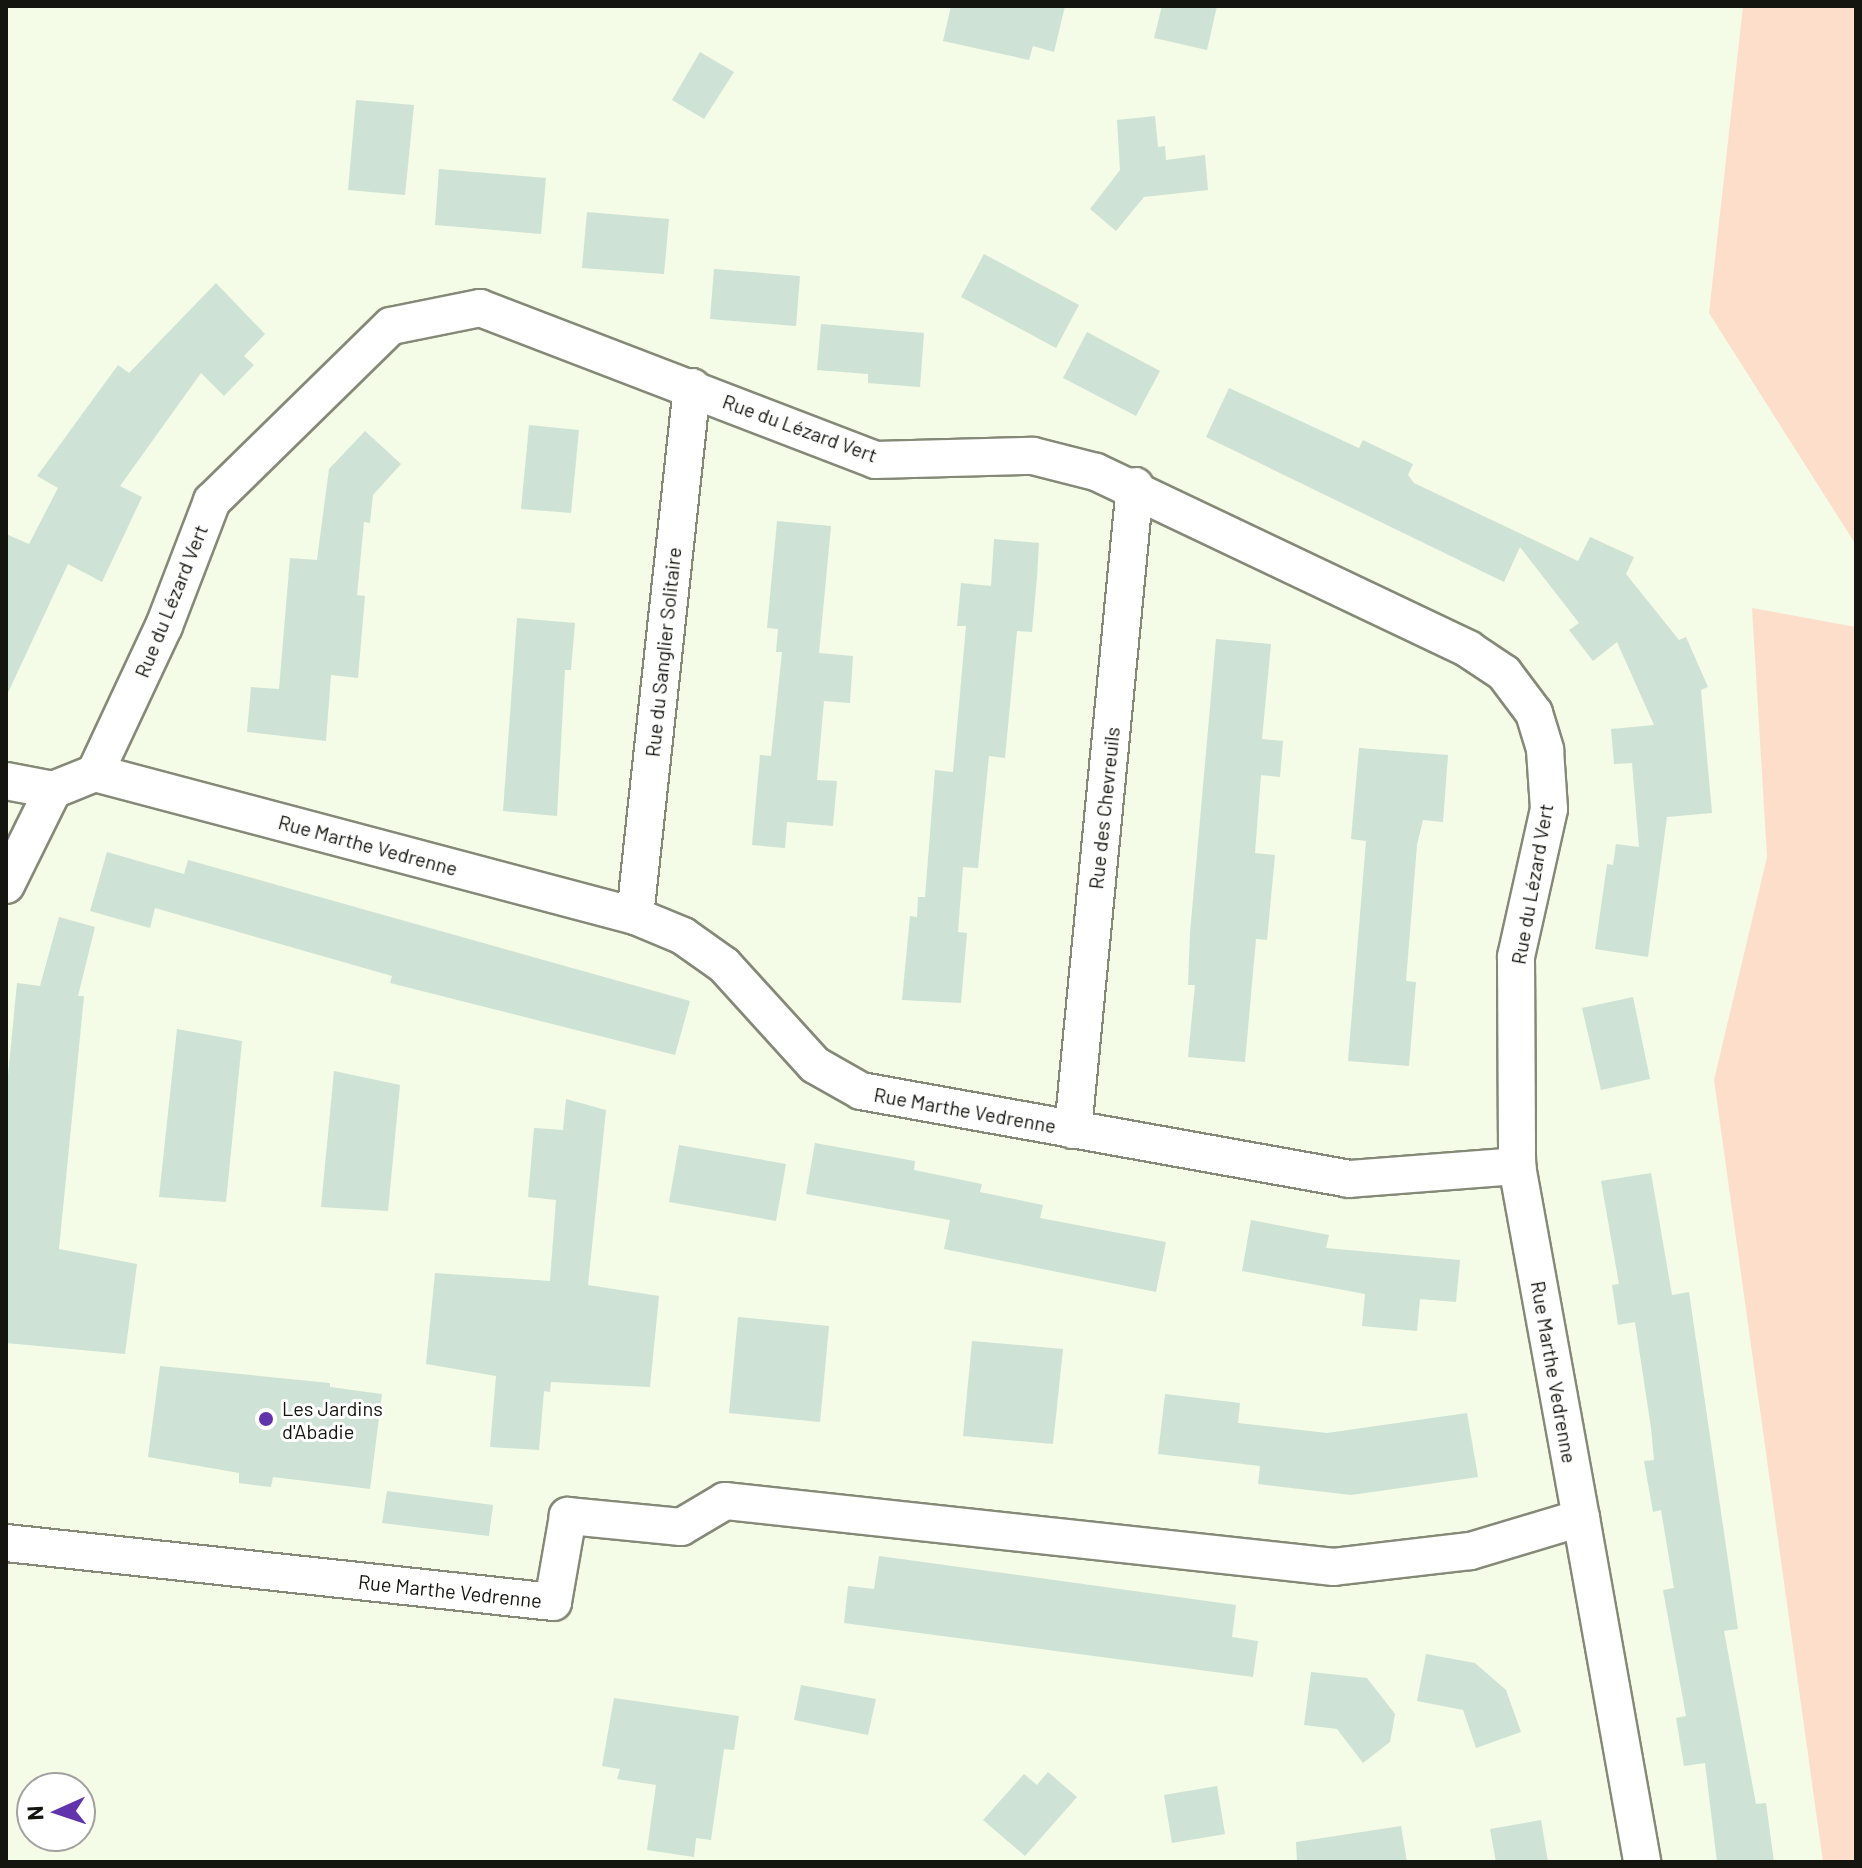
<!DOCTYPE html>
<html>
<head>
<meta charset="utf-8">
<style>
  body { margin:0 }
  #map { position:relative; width:1862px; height:1868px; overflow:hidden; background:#f4fbe6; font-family:Barlow,sans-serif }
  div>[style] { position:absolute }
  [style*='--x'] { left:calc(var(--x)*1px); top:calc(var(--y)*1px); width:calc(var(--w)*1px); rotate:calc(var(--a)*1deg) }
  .green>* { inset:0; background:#fddecb }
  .building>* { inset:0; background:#cee3d5 }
  .roads { filter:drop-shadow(2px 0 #848a77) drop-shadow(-2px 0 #848a77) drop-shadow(0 2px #848a77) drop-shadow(0 -2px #848a77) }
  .street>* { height:36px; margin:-18px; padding:0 18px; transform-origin:18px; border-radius:18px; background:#fff }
  .dots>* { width:22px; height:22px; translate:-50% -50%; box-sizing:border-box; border:4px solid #fff; border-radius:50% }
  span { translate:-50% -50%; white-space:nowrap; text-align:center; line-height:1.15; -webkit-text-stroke:6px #fff; paint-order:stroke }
  .street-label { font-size:20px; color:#13150e }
  .poi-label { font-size:20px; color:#13150e }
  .left { translate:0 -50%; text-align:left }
  .frame { position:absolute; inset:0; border:8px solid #13150e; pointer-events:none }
  .north { position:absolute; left:16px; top:1772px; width:80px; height:80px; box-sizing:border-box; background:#fff; border:2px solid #a1a19f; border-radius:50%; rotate:267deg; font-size:22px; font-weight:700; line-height:32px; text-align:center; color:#13150e }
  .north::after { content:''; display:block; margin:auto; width:28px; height:36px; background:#6134ac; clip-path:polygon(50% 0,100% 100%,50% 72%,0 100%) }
</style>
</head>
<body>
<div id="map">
  <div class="green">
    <i style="clip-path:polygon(1743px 6px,1856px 6px,1856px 545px,1709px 313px)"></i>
    <i style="clip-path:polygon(1752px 608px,1856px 627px,1856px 1862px,1823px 1862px,1714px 1080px,1767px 857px)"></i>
  </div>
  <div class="building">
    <i style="clip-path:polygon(951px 6px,1065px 6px,1054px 52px,1033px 46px,1029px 60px,943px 41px)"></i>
    <i style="clip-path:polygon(1162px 6px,1217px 6px,1207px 50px,1154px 38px)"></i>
    <i style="clip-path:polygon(700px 52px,734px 72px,704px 119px,672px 100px)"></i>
    <i style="clip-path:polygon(356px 100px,414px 105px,405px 195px,348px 190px)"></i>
    <i style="clip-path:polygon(1155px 116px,1158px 147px,1165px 146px,1166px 160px,1205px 155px,1208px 190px,1144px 197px,1116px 231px,1090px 209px,1120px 170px,1117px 120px)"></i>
    <i style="clip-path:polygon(439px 169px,546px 178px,541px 234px,435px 225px)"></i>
    <i style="clip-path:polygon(587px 212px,669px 219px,664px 274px,582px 268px)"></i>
    <i style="clip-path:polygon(984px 254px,1079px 305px,1056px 348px,961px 297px)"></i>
    <i style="clip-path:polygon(714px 269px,800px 276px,796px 326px,710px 319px)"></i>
    <i style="clip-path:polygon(216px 283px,265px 334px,244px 356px,254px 365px,224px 396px,201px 373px,120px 486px,142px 497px,102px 582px,68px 564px,6px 697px,6px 534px,29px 544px,58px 488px,37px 476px,118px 365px,129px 373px)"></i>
    <i style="clip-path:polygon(821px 324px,924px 333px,920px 387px,868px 383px,868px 374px,817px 370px)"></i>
    <i style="clip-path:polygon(1087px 332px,1160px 371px,1136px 416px,1063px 378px)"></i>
    <i style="clip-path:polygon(1229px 388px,1359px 448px,1363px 440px,1413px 464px,1408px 475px,1414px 483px,1578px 561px,1590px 537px,1634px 557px,1626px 574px,1679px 640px,1686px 637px,1708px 687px,1701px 690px,1712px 813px,1667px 817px,1648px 957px,1595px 949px,1607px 864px,1613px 865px,1616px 844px,1639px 847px,1632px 763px,1614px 764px,1611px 729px,1654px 725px,1617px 642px,1593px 661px,1569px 630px,1579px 623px,1520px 547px,1504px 582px,1206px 437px)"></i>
    <i style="clip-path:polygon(529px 425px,579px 430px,571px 513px,521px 509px)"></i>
    <i style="clip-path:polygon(365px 431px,401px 464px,373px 495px,370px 523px,364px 522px,357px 595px,365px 596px,358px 678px,331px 675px,326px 741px,247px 732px,251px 687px,279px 689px,290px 558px,317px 560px,329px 469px)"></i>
    <i style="clip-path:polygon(777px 521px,831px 526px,819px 653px,853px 656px,850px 703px,824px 701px,817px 780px,837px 781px,833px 826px,787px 822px,785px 848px,752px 845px,760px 755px,771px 756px,782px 652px,776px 652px,778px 629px,767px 628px)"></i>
    <i style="clip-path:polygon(994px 539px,1039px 543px,1037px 577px,1032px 632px,1017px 631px,1005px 758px,989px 756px,978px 868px,963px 867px,958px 932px,967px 933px,961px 1003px,902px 1000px,910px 916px,917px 917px,918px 897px,925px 897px,935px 770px,953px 772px,966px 626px,957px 626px,961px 583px,991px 586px)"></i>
    <i style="clip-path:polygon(517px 618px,575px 623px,571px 670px,565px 670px,557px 816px,503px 811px)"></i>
    <i style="clip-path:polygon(1216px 639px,1271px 644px,1262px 739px,1283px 741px,1280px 777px,1261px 775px,1255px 853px,1275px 855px,1267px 940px,1256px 939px,1245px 1062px,1188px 1057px,1195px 985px,1188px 985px,1190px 933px)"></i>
    <i style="clip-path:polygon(1359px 748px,1448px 755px,1443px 822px,1423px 820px,1417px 845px,1406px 981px,1416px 982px,1409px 1066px,1348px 1061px,1366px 841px,1351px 839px)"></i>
    <i style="clip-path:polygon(107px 852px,184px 874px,188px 860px,690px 1001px,675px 1055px,390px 983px,392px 976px,155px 908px,150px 928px,90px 911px)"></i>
    <i style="clip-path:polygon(59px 917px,95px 927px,78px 996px,84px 996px,59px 1249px,137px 1264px,125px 1354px,6px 1343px,6px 1096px,17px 983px,40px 986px)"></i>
    <i style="clip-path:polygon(1633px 997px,1650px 1079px,1601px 1090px,1582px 1008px)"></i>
    <i style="clip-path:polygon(177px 1029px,242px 1041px,226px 1202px,159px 1197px)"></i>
    <i style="clip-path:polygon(334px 1071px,400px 1085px,388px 1211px,321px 1207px)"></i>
    <i style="clip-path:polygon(566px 1099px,606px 1110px,588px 1285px,659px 1296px,650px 1387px,551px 1382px,550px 1392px,544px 1391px,539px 1450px,490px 1447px,496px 1376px,426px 1364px,435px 1273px,550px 1281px,556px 1200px,528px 1197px,534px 1128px,563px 1130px)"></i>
    <i style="clip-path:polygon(815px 1143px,915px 1161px,914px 1170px,982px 1184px,980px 1192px,1043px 1205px,1040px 1218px,1166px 1242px,1156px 1292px,944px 1249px,950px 1220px,806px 1194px)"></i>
    <i style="clip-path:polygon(679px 1145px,786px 1164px,776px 1221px,669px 1202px)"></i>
    <i style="clip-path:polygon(1651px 1173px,1672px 1295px,1689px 1292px,1738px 1629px,1724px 1631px,1756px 1804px,1766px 1803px,1774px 1862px,1717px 1862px,1705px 1763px,1684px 1766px,1676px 1718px,1686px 1716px,1663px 1590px,1674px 1588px,1661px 1510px,1653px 1512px,1644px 1461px,1654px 1460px,1651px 1428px,1635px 1322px,1618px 1325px,1612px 1285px,1619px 1284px,1601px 1181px)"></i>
    <i style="clip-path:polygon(1251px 1220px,1329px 1235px,1326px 1248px,1460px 1260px,1456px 1302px,1420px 1299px,1417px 1331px,1362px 1326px,1365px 1294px,1242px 1271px)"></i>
    <i style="clip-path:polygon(738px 1317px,829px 1326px,820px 1422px,729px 1413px)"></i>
    <i style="clip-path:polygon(972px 1341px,1063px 1349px,1053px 1444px,963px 1436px)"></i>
    <i style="clip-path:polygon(160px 1366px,330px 1383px,330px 1387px,382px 1394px,370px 1489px,273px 1477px,271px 1487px,239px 1483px,239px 1473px,148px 1457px)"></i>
    <i style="clip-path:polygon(1165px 1394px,1240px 1403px,1238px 1423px,1327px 1433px,1467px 1413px,1478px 1477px,1351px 1495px,1258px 1484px,1260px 1466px,1158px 1454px)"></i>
    <i style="clip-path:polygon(387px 1491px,493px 1505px,489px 1536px,382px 1523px)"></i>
    <i style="clip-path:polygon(879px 1556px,1236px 1605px,1232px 1637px,1258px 1641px,1253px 1677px,844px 1623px,848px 1586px,874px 1589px)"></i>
    <i style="clip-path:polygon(1426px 1654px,1475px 1663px,1506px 1690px,1521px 1732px,1476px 1748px,1463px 1710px,1417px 1701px)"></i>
    <i style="clip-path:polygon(1311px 1672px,1367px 1678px,1395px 1714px,1390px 1742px,1363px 1763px,1337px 1729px,1304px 1725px)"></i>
    <i style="clip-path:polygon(801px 1685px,876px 1699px,868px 1735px,794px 1720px)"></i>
    <i style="clip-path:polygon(614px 1698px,739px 1716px,734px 1750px,724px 1749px,711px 1840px,696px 1838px,694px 1857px,647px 1850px,656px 1785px,617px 1779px,620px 1769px,602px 1766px)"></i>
    <i style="clip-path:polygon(1048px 1772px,1077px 1797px,1025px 1856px,983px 1820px,1024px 1774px,1037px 1785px)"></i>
    <i style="clip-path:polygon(1217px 1786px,1225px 1834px,1172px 1843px,1164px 1795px)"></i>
    <i style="clip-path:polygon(1541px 1820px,1548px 1862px,1496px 1862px,1490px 1829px)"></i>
    <i style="clip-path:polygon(1401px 1826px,1407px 1862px,1297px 1862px,1296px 1842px)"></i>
  </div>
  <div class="roads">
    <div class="street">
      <i style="--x:95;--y:773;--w:162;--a:-64.9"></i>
      <i style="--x:164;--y:626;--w:134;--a:-69"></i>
      <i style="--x:212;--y:501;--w:250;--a:-44.4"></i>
      <i style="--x:391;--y:326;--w:91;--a:-11.4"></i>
      <i style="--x:480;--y:308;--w:423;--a:21"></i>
      <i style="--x:875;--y:460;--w:158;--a:-1.5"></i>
      <i style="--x:1033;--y:456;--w:65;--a:14.3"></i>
      <i style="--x:1096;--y:472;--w:412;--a:25.4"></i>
      <i style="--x:1468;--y:649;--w:43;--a:33.7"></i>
      <i style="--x:1504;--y:673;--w:50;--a:53.1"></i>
      <i style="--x:1534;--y:713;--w:39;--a:73"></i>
      <i style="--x:1545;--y:750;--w:59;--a:86.1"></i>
      <i style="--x:1549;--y:809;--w:152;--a:102.6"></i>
      <i style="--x:1516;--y:957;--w:209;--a:89.7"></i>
      <i style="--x:6;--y:781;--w:48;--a:10.8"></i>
      <i style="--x:53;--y:790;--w:45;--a:-22"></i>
      <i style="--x:95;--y:773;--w:559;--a:14.83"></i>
      <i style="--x:635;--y:916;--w:52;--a:22.6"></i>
      <i style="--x:683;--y:936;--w:50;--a:35.3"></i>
      <i style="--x:724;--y:965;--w:135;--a:47.7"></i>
      <i style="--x:815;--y:1065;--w:53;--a:29.5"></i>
      <i style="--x:861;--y:1091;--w:496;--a:10.2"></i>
      <i style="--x:1349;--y:1179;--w:169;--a:-4.4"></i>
      <i style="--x:1517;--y:1166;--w:358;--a:79.7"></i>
      <i style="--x:1581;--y:1518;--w:116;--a:163.4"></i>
      <i style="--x:1470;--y:1551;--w:137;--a:173.3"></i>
      <i style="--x:1334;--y:1567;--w:613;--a:-173.81"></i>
      <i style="--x:725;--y:1501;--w:51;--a:149.4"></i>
      <i style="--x:681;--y:1527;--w:114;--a:-174.4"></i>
      <i style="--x:568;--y:1516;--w:87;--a:99.9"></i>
      <i style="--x:553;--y:1602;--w:550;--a:-173.84"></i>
      <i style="--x:6;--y:885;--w:106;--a:-63.7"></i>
      <i style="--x:635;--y:916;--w:532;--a:-83.85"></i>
      <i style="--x:1073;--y:1130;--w:647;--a:-84.5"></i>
      <i style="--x:1581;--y:1518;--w:349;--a:79.9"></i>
    </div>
  </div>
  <div class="dots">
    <i style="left:266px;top:1419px;background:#6134ac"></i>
  </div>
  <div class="street-label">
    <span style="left:800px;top:428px;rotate:20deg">Rue du Lézard Vert</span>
    <span style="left:171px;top:601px;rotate:-68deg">Rue du Lézard Vert</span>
    <span style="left:663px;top:652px;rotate:-84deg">Rue du Sanglier Solitaire</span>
    <span style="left:1104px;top:808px;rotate:-84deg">Rue des Chevreuils</span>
    <span style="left:368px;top:845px;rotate:15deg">Rue Marthe Vedrenne</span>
    <span style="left:1532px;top:884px;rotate:-80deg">Rue du Lézard Vert</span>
    <span style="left:965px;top:1110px;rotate:10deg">Rue Marthe Vedrenne</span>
    <span style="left:1554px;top:1372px;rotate:80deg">Rue Marthe Vedrenne</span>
    <span style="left:450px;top:1591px;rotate:6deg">Rue Marthe Vedrenne</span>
  </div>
  <div class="poi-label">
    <span class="left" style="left:282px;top:1420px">Les Jardins<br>d'Abadie</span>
  </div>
  <div class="frame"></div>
  <div class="north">N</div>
</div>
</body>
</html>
